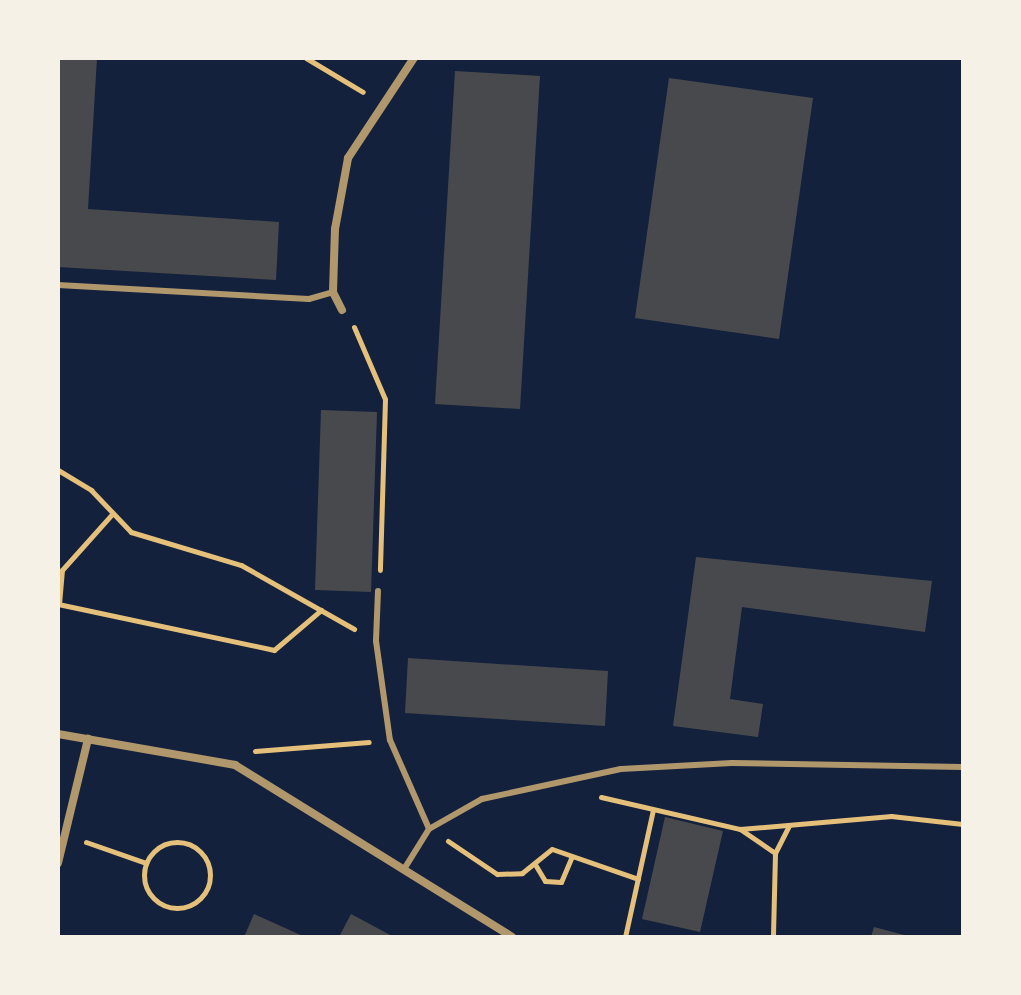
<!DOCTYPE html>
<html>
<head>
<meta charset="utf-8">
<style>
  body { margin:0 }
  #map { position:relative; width:1021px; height:995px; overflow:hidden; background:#14213d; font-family:"Source Sans 3",sans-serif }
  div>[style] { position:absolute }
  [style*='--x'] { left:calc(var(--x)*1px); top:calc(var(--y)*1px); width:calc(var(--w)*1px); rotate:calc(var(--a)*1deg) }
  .building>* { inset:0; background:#48494c }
  .path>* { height:5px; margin:-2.5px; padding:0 2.5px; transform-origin:2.5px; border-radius:2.5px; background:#e5c07b }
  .path>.ring { margin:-2.5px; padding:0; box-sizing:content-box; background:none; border:5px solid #e5c07b; border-radius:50% }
  .service>* { height:6px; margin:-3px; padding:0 3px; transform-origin:3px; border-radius:3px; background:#b1986c }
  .minor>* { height:8px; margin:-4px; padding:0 4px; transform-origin:4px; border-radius:4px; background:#b1986c }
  span { translate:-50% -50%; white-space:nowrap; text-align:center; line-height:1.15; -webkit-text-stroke:7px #f6f1e7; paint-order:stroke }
  .frame { position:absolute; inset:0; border:60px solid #f6f1e7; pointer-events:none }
</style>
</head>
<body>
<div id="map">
  <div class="building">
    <i style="clip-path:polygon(58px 58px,97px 58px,88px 209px,279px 222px,276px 280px,58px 267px)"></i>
    <i style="clip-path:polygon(455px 71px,540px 76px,520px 409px,435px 404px)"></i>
    <i style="clip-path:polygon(669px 78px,813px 98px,779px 339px,635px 318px)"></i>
    <i style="clip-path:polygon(321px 410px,377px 412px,371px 592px,315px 590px)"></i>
    <i style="clip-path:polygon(696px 557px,932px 581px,925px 632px,742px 607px,730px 699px,763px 704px,758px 737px,673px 726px)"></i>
    <i style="clip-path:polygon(408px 658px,608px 671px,605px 726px,405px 713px)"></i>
    <i style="clip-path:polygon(665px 817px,723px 831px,700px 932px,642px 919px)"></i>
    <i style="clip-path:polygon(254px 914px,305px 937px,244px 937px)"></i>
    <i style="clip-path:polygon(351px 914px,394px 937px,339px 937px)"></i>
    <i style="clip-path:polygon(874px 927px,908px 936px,908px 937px,871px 937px)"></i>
  </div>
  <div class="path">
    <i style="--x:306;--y:58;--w:66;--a:30.8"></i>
    <i style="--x:354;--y:327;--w:78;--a:66.7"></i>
    <i style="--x:385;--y:399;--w:171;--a:91.7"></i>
    <i style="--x:58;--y:470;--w:39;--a:31"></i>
    <i style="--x:91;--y:490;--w:58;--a:46.4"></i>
    <i style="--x:131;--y:532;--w:115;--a:16.7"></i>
    <i style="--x:241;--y:565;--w:130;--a:29.5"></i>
    <i style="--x:58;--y:604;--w:221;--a:12"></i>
    <i style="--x:274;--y:650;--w:62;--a:-40.4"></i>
    <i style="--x:59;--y:604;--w:34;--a:-85"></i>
    <i style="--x:62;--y:570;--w:76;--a:-48.2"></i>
    <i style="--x:255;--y:751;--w:114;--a:-4.5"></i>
    <i style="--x:601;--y:797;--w:143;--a:13"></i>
    <i style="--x:740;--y:829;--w:152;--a:-4.9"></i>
    <i style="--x:891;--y:816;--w:72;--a:6.3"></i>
    <i style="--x:740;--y:829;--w:42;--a:34.4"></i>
    <i style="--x:775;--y:853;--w:84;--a:91.4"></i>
    <i style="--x:448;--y:841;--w:59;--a:34"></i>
    <i style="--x:497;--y:874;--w:25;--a:-2"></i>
    <i style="--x:522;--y:873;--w:38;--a:-39"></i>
    <i style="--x:552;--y:849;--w:91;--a:19.2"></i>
    <i class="ring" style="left:144px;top:842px;width:61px;height:61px"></i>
    <i style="--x:86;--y:842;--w:64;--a:19.3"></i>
    <i style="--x:775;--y:853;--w:31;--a:-63"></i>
    <i style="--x:536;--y:866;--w:17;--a:59"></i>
    <i style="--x:545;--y:881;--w:16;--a:4"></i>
    <i style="--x:561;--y:882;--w:26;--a:-67"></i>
    <i style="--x:625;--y:937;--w:130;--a:-77.6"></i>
  </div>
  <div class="service">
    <i style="--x:58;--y:285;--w:251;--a:3.2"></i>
    <i style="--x:309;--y:299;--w:25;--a:-16"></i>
    <i style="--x:378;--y:591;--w:50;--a:92.3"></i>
    <i style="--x:376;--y:641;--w:100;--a:82"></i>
    <i style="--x:390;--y:740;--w:97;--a:66.3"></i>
    <i style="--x:429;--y:829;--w:44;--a:121.9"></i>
    <i style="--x:429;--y:829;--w:61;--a:-29.5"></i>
    <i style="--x:482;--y:799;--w:142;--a:-12.2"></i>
    <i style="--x:621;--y:769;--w:111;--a:-3.1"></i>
    <i style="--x:732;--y:763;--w:231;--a:1"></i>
  </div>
  <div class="minor">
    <i style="--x:342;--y:310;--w:20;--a:-117"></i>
    <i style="--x:333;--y:292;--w:63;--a:-88.2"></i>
    <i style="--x:335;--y:229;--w:72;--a:-79.6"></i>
    <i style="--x:348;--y:158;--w:120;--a:-56.6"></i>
    <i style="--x:58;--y:734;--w:180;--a:9.9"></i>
    <i style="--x:235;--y:765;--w:326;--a:31.8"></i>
    <i style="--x:58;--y:863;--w:128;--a:-76.4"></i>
  </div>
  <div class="frame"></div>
</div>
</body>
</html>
